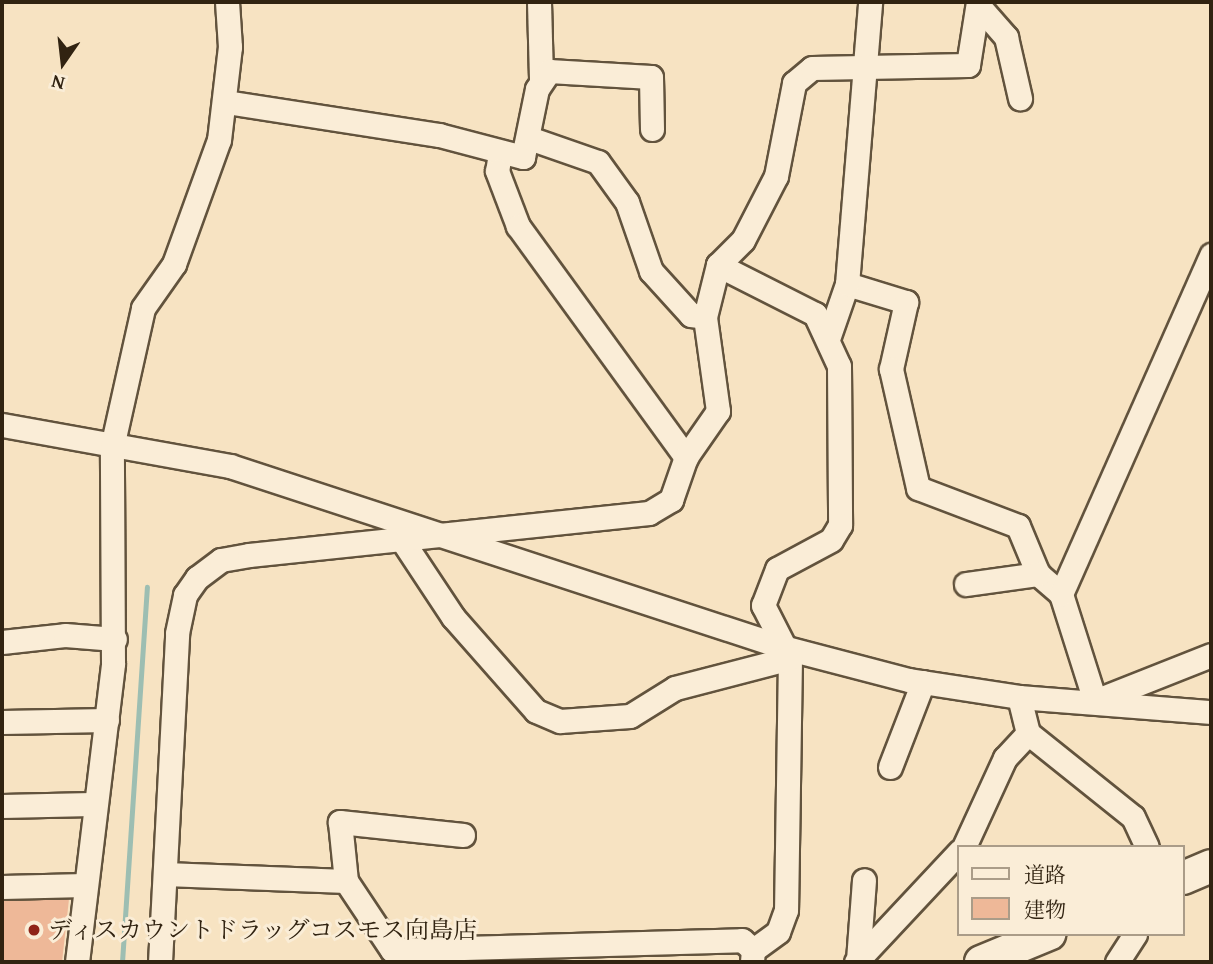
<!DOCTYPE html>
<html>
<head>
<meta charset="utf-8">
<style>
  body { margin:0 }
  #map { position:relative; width:1213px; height:964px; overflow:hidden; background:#f7e3c2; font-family:"Gentium Book Plus","Noto Serif JP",serif }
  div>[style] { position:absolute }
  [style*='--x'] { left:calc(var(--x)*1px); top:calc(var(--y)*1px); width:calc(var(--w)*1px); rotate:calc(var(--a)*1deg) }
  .stream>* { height:5px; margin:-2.5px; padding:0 2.5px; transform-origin:2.5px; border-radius:2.5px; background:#9dbeb2 }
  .building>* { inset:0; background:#eeb898 }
  .roads { filter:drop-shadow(2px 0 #62533d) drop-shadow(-2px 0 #62533d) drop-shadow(0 2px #62533d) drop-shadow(0 -2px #62533d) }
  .minor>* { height:23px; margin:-11.5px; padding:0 11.5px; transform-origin:11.5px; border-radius:11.5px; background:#faedd7 }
  .secondary>* { height:32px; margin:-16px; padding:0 16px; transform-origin:16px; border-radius:16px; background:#faedd7 }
  .dots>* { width:19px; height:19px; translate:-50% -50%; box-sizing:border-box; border:4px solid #faedd7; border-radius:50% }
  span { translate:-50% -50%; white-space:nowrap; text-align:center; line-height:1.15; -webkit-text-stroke:6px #faedd7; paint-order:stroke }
  .poi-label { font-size:24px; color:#312311 }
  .left { translate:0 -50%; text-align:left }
  .frame { position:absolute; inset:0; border:4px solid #312311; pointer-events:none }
  .legend { position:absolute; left:957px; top:845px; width:228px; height:91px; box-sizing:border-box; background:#faedd7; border:2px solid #aa9c88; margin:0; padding:9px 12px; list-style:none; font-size:21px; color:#312311 }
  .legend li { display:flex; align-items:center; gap:14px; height:35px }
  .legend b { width:35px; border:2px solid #aa9c88 }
  .north { position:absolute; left:28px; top:28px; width:70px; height:70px; -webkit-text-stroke:5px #faedd7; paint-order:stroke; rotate:194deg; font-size:19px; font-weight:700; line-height:28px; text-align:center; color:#312311 }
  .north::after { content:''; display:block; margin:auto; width:24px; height:32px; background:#312311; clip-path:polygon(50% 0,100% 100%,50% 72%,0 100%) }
</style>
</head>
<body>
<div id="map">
  <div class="stream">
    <i style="--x:122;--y:962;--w:376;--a:-86.2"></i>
  </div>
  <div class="building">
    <i style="clip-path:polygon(69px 899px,62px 962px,2px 962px,2px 901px)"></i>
  </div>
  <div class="roads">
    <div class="minor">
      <i style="--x:539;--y:2;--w:78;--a:88.5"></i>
      <i style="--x:978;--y:5;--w:43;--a:48.8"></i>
      <i style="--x:1006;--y:37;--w:63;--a:77.1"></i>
      <i style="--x:226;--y:102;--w:216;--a:8.8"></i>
      <i style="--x:439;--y:135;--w:87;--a:14.7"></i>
      <i style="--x:523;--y:157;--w:69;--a:-78.4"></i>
      <i style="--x:537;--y:89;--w:22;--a:-56"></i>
      <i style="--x:549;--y:71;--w:102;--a:3.4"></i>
      <i style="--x:651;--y:77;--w:52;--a:88.9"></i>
      <i style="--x:529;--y:138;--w:73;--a:19.2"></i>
      <i style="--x:598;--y:162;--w:49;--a:54.1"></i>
      <i style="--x:627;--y:202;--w:73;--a:70.8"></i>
      <i style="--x:651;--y:271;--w:59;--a:47.7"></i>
      <i style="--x:691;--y:315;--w:14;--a:8"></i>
      <i style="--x:500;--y:153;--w:18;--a:99"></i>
      <i style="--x:497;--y:171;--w:59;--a:69.1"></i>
      <i style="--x:518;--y:226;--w:286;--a:54"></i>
      <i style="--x:718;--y:265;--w:109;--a:26.8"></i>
      <i style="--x:815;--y:314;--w:57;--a:65.2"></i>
      <i style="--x:839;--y:366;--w:159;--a:89.6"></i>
      <i style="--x:840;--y:525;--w:17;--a:121"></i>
      <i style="--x:831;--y:540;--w:61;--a:151.8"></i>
      <i style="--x:777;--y:569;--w:39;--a:111"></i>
      <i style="--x:763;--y:605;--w:59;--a:63"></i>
      <i style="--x:790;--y:658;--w:252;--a:90.9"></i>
      <i style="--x:786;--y:910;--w:23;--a:110"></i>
      <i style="--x:778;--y:932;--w:31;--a:144"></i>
      <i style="--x:753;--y:950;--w:12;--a:95"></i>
      <i style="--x:847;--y:284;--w:62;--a:17"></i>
      <i style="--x:906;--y:302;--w:69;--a:102.6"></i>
      <i style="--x:891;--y:369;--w:122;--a:77.2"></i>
      <i style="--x:918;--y:488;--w:107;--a:20.8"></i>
      <i style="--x:1018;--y:526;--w:52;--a:67.4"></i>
      <i style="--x:1038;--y:574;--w:30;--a:41"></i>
      <i style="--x:1061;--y:594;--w:112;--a:72.4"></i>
      <i style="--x:1095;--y:701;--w:125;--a:-21.6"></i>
      <i style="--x:829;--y:336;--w:55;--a:-70.9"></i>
      <i style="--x:847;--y:284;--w:283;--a:-85.3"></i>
      <i style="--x:2;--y:425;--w:232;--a:10.2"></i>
      <i style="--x:230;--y:466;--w:585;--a:18.13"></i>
      <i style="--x:786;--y:648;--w:127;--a:14.6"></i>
      <i style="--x:909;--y:680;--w:111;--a:8.8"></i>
      <i style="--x:1019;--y:697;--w:193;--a:4.5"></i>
      <i style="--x:404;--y:543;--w:89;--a:56.5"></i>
      <i style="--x:453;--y:617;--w:125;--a:48.6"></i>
      <i style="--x:536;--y:711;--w:26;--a:23"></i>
      <i style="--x:560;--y:721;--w:70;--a:-4.1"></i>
      <i style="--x:630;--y:716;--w:53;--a:-31.9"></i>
      <i style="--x:675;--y:688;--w:119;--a:-14.6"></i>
      <i style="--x:966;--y:584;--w:73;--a:-7.9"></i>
      <i style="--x:1061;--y:594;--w:371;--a:-66.1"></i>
      <i style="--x:2;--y:642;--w:63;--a:-6.3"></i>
      <i style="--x:65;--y:635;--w:50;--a:4.6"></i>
      <i style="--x:1019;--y:697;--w:37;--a:76"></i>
      <i style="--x:1028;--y:733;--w:134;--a:38.7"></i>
      <i style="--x:1133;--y:817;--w:33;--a:65"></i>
      <i style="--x:2;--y:722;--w:105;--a:-1.1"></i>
      <i style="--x:890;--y:767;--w:91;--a:-68.8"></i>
      <i style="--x:2;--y:806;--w:90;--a:-1.3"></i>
      <i style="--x:463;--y:835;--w:124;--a:-174"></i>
      <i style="--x:340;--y:822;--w:59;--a:84.2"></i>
      <i style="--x:346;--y:881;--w:83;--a:56.3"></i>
      <i style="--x:392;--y:950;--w:350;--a:-1.6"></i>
      <i style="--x:742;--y:940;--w:15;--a:42"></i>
      <i style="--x:964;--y:847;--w:98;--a:-65.3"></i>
      <i style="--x:1005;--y:758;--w:34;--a:-47"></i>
      <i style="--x:165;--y:874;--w:181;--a:2.2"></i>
      <i style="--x:2;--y:887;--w:83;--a:-1.4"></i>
      <i style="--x:858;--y:960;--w:80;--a:-85.7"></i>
      <i style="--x:77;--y:962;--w:301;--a:-83.1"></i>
      <i style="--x:113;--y:663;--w:216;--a:-90.3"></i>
      <i style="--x:112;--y:447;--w:142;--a:-77.4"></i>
      <i style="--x:143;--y:308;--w:54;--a:-54.8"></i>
      <i style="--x:174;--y:264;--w:132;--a:-70.1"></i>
      <i style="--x:219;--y:140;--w:94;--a:-83.3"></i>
      <i style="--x:230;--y:47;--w:45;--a:-93.8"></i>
      <i style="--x:160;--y:962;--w:329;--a:-87"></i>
      <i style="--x:177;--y:633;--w:39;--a:-78"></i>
      <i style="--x:185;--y:595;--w:21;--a:-55"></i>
      <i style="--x:197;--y:578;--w:30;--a:-37"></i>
      <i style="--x:221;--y:560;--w:28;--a:-10"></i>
      <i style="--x:249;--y:555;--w:402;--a:-6"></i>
      <i style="--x:649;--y:513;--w:26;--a:-31"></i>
      <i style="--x:671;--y:500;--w:46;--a:-70.8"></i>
      <i style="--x:686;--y:457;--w:56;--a:-55.2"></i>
      <i style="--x:718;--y:411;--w:95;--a:-97.9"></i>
      <i style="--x:705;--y:317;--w:54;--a:-76"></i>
      <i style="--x:718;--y:265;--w:35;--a:-45"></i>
      <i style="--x:743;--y:240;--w:72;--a:-62.7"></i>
      <i style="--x:776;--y:176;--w:95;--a:-79"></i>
      <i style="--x:794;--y:83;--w:23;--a:-40"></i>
      <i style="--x:812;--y:68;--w:156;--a:-1.1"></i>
      <i style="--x:968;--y:65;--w:64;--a:-81"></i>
      <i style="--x:856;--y:962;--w:151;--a:-46.9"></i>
      <i style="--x:1117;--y:962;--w:33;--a:-57"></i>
    </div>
    <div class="secondary">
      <i style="--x:1183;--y:878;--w:30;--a:-23"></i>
      <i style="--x:981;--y:962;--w:74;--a:-22.4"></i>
    </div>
  </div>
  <div class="dots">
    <i style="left:34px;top:930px;background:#8f2418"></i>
  </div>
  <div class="poi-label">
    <span class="left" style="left:48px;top:930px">ディスカウントドラッグコスモス向島店</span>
  </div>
  <div class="frame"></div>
  <ul class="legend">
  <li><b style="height:9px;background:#faedd7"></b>道路</li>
  <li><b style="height:19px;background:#eeb898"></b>建物</li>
  </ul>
  <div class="north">N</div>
</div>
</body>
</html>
